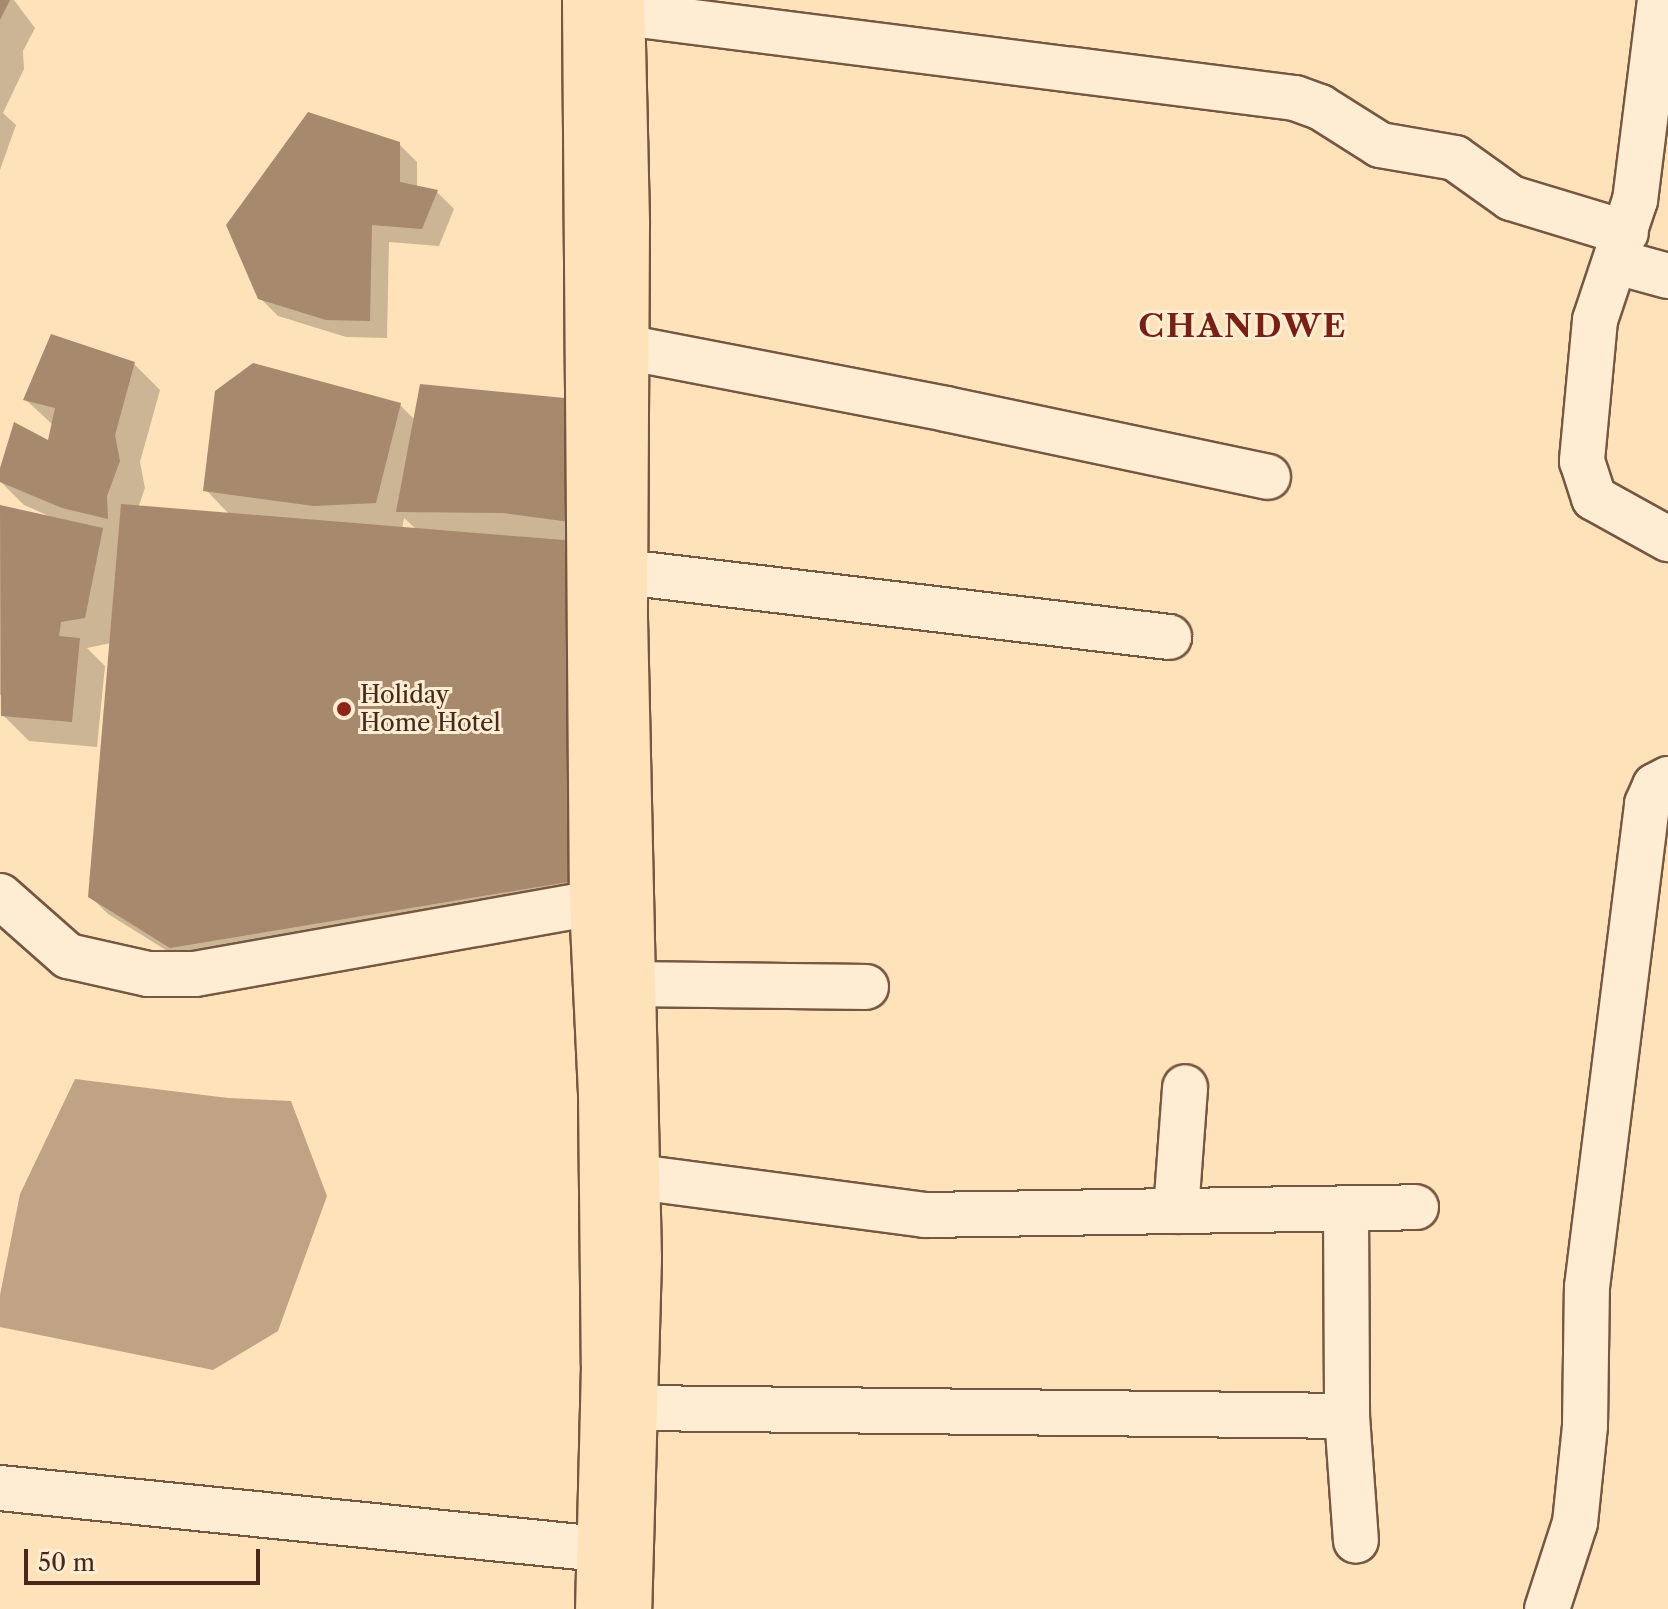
<!DOCTYPE html>
<html>
<head>
<meta charset="utf-8">
<style>
  body { margin:0 }
  #map { position:relative; width:1668px; height:1609px; overflow:hidden; background:#fee3ba; font-family:"Libre Caslon Text",serif }
  div>[style] { position:absolute }
  [style*='--x'] { left:calc(var(--x)*1px); top:calc(var(--y)*1px); width:calc(var(--w)*1px); rotate:calc(var(--a)*1deg) }
  .water>* { inset:0; background:#c0a384 }
  .shadow>* { inset:0; background:#0003 }
  .building>* { inset:0; background:#a7896d }
  .roads { filter:drop-shadow(2px 0 #765742) drop-shadow(-2px 0 #765742) drop-shadow(0 2px #765742) drop-shadow(0 -2px #765742) }
  .minor>* { height:44px; margin:-22px; padding:0 22px; transform-origin:22px; border-radius:22px; background:#feedd2 }
  .major>* { height:44px; margin:-22px; padding:0 22px; transform-origin:22px; border-radius:22px; background:#fee3ba }
  .dots>* { width:22px; height:22px; translate:-50% -50%; box-sizing:border-box; border:4px solid #feedd2; border-radius:50% }
  span { translate:-50% -50%; white-space:nowrap; text-align:center; line-height:1.15; -webkit-text-stroke:6px #feedd2; paint-order:stroke }
  .poi-label { font-size:24px; color:#48281a }
  .left { translate:0 -50%; text-align:left }
  .district-label { font-size:32px; color:#7a1f14; font-weight:700; letter-spacing:2px }
  .scale { position:absolute; left:24px; top:1549px; width:236px; height:36px; box-sizing:border-box; border:4px solid #48281a; border-top:0; padding-left:10px; font-size:24px; line-height:28px; white-space:nowrap; color:#48281a; -webkit-text-stroke:6px #feedd2; paint-order:stroke }
</style>
</head>
<body>
<div id="map">
  <div class="water">
    <i style="clip-path:polygon(75px 1079px,228px 1098px,291px 1101px,327px 1196px,278px 1331px,213px 1370px,0 1327px,0 1295px,20px 1194px)"></i>
  </div>
  <div class="shadow">
    <i style="clip-path:polygon(0 0,14px 0,35px 28px,23px 51px,24px 69px,3px 113px,16px 125px,0 170px)"></i>
    <i style="clip-path:polygon(399px 144px,417px 162px,417px 187px,437px 192px,454px 209px,439px 246px,389px 242px,387px 338px,346px 337px,278px 316px,260px 298px)"></i>
    <i style="clip-path:polygon(evenodd,134px 364px,160px 390px,140px 462px,145px 488px,138px 508px,230px 515px,206px 490px,400px 405px,415px 420px,575px 401px,609px 895px,190px 965px,108px 914px,90px 896px,111px 643px,87px 648px,105px 666px,97px 747px,29px 741px,3px 715px,3px 696px,0 695px,0 507px,49px 516px,24px 505px,0 481px,0 474px,50px 443px,54px 426px,25px 399px,134px 364px,404px 518px,417px 530px,402px 529px,404px 518px)"></i>
  </div>
  <div class="building">
    <i style="clip-path:polygon(0 0,10px 0,0 20px)"></i>
    <i style="clip-path:polygon(308px 112px,400px 142px,400px 182px,438px 190px,422px 229px,372px 225px,370px 321px,326px 320px,258px 299px,226px 225px)"></i>
    <i style="clip-path:polygon(51px 334px,135px 362px,115px 435px,120px 461px,107px 496px,108px 519px,62px 508px,0 482px,0 468px,14px 422px,48px 440px,55px 408px,23px 400px)"></i>
    <i style="clip-path:polygon(253px 363px,401px 403px,376px 503px,314px 506px,203px 491px,215px 391px)"></i>
    <i style="clip-path:polygon(420px 384px,575px 399px,570px 522px,503px 513px,396px 512px)"></i>
    <i style="clip-path:polygon(121px 504px,576px 541px,592px 878px,170px 948px,88px 897px)"></i>
    <i style="clip-path:polygon(0 505px,103px 528px,85px 618px,61px 622px,59px 636px,80px 638px,72px 722px,1px 716px)"></i>
  </div>
  <div class="roads">
    <div class="minor">
      <i style="--x:1660;--y:0;--w:202;--a:97.1"></i>
      <i style="--x:1635;--y:200;--w:126;--a:108.4"></i>
      <i style="--x:1595;--y:320;--w:142;--a:95.3"></i>
      <i style="--x:1582;--y:461;--w:39;--a:72"></i>
      <i style="--x:1594;--y:498;--w:85;--a:29"></i>
      <i style="--x:587;--y:4;--w:37;--a:14"></i>
      <i style="--x:623;--y:13;--w:677;--a:7.21"></i>
      <i style="--x:1295;--y:98;--w:27;--a:20"></i>
      <i style="--x:1320;--y:107;--w:71;--a:32.3"></i>
      <i style="--x:1380;--y:145;--w:76;--a:9.8"></i>
      <i style="--x:1455;--y:158;--w:69;--a:35.5"></i>
      <i style="--x:1511;--y:198;--w:120;--a:16.9"></i>
      <i style="--x:1617;--y:262;--w:53;--a:15.4"></i>
      <i style="--x:625;--y:347;--w:327;--a:10.9"></i>
      <i style="--x:946;--y:409;--w:329;--a:11.9"></i>
      <i style="--x:625;--y:572;--w:548;--a:6.81"></i>
      <i style="--x:0;--y:896;--w:91;--a:41.4"></i>
      <i style="--x:68;--y:956;--w:82;--a:12.7"></i>
      <i style="--x:148;--y:974;--w:47;--a:0"></i>
      <i style="--x:195;--y:974;--w:403;--a:-10.1"></i>
      <i style="--x:632;--y:984;--w:234;--a:0.7"></i>
      <i style="--x:637;--y:1177;--w:290;--a:7.5"></i>
      <i style="--x:924;--y:1215;--w:492;--a:-0.9"></i>
      <i style="--x:1346;--y:1208;--w:208;--a:89.7"></i>
      <i style="--x:1347;--y:1416;--w:125;--a:85.9"></i>
      <i style="--x:1176;--y:1211;--w:124;--a:-85.8"></i>
      <i style="--x:636;--y:1408;--w:711;--a:0.64"></i>
      <i style="--x:0;--y:1488;--w:602;--a:5.81"></i>
      <i style="--x:1547;--y:1609;--w:90;--a:-72"></i>
      <i style="--x:1575;--y:1523;--w:98;--a:-84.1"></i>
      <i style="--x:1585;--y:1426;--w:139;--a:-89.2"></i>
      <i style="--x:1587;--y:1287;--w:487;--a:-82.9"></i>
      <i style="--x:1647;--y:804;--w:20;--a:-66"></i>
      <i style="--x:1655;--y:786;--w:15;--a:-28"></i>
    </div>
    <div class="major">
      <i style="--x:585;--y:0;--w:903;--a:89.56"></i>
      <i style="--x:592;--y:903;--w:191;--a:87.3"></i>
      <i style="--x:601;--y:1094;--w:272;--a:89.4"></i>
      <i style="--x:604;--y:1366;--w:243;--a:91.4"></i>
      <i style="--x:622;--y:0;--w:224;--a:88.7"></i>
      <i style="--x:627;--y:224;--w:394;--a:90.3"></i>
      <i style="--x:625;--y:618;--w:641;--a:88.75"></i>
      <i style="--x:639;--y:1259;--w:350;--a:91.6"></i>
    </div>
  </div>
  <div class="dots">
    <i style="left:344px;top:709px;background:#8f2418"></i>
  </div>
  <div class="poi-label">
    <span class="left" style="left:360px;top:709px">Holiday<br>Home Hotel</span>
  </div>
  <div class="district-label">
    <span style="left:1243px;top:326px">CHANDWE</span>
  </div>
  <div class="scale">50 m</div>
</div>
</body>
</html>
